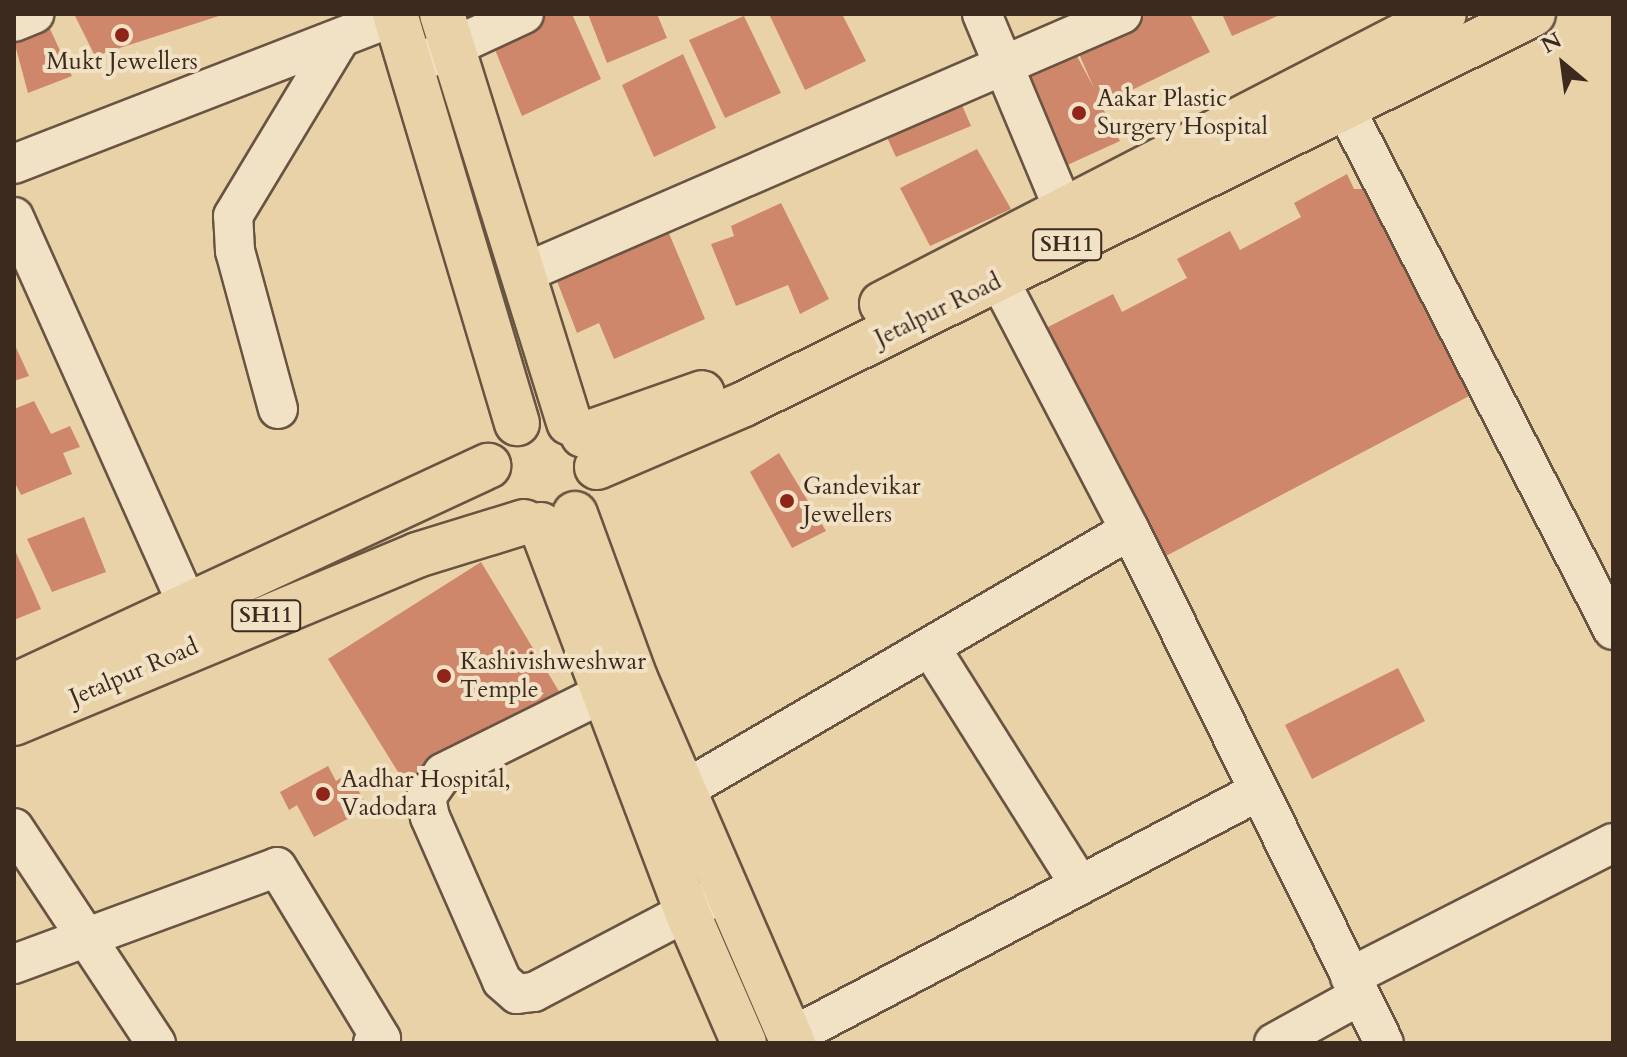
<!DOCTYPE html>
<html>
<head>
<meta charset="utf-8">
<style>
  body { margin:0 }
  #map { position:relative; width:1627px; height:1057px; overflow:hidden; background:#ead2a8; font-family:Cardo,serif }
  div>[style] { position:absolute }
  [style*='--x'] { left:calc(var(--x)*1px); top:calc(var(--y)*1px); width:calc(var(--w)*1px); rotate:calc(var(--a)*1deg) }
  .building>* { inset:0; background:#cf876b }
  .roads { filter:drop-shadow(2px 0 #685441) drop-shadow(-2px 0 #685441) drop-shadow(0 2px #685441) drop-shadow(0 -2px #685441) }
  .minor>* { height:38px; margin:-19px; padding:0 19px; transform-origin:19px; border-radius:19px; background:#f1e2c6 }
  .major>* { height:44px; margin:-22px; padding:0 22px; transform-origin:22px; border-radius:22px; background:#ead2a8 }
  .dots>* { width:22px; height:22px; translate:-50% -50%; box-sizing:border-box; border:4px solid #f1e2c6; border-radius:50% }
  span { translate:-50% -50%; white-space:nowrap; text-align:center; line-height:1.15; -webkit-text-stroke:8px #f1e2c6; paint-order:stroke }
  .shield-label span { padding:2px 6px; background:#f1e2c6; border:2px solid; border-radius:6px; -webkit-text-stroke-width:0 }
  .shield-label { font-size:22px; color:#3c2a1f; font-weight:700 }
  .poi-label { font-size:24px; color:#3c2a1f }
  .left { translate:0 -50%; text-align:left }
  .street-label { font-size:24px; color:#3c2a1f }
  .frame { position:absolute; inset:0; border:16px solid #3c2a1f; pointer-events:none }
  .north { position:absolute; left:1523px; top:24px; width:80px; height:80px; -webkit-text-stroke:6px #f1e2c6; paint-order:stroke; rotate:331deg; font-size:22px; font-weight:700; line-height:32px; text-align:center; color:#3c2a1f }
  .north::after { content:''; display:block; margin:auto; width:28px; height:36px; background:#3c2a1f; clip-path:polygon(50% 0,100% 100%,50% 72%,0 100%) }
</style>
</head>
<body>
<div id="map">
  <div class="building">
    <i style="clip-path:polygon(74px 14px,222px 14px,222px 15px,95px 56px)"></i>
    <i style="clip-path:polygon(545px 14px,572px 14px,601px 79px,522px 116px,491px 40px)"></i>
    <i style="clip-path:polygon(588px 14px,657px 14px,667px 38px,607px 63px)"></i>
    <i style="clip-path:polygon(769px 14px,842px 14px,866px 61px,805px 90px)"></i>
    <i style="clip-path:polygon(1078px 14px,1190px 14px,1210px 52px,1101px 105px,1120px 141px,1063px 167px,1019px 58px,1070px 43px,1094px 88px,1064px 20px)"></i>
    <i style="clip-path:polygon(1222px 14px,1282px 14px,1232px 36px)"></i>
    <i style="clip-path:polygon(744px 16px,781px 93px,725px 118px,689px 40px)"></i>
    <i style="clip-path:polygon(49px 27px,72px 76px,28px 93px,14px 41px)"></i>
    <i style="clip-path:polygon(683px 54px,716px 128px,654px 157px,622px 85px)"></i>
    <i style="clip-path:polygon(956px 91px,971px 126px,896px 157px,880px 122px)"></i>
    <i style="clip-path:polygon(977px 149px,1011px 209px,930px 246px,900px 188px)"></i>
    <i style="clip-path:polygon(1347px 174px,1354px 189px,1365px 189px,1473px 394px,1166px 556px,1046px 328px,1113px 294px,1122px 312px,1187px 278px,1177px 259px,1230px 231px,1240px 250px,1301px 217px,1294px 203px)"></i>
    <i style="clip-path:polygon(655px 200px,705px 319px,614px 359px,599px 323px,577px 333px,557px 281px)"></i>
    <i style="clip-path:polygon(781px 203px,829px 299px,800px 314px,788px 285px,736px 306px,711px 244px,734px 236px,731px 226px)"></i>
    <i style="clip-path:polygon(14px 343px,29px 376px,14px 381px)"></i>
    <i style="clip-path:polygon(34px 401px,51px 434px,70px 426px,80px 447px,63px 453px,72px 474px,21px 495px,14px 481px,14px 409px)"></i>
    <i style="clip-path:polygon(779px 453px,826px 531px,792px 548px,750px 472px)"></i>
    <i style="clip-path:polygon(84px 517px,106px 572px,52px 592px,27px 539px)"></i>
    <i style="clip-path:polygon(14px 548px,41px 609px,14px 620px)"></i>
    <i style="clip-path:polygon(481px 562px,560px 693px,403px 780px,328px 659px)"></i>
    <i style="clip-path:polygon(1398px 668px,1425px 721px,1312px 779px,1285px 725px)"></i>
    <i style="clip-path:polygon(328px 766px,336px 781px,349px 773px,368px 808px,314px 837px,297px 805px,289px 810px,280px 792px)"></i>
  </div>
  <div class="roads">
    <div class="minor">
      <i style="--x:982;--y:14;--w:241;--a:67.3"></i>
      <i style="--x:14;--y:22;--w:22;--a:-22"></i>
      <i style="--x:425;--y:60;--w:109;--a:-24.9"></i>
      <i style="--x:1343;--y:104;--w:591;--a:62.83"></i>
      <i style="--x:14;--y:164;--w:410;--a:-21.2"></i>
      <i style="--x:14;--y:217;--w:426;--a:65.9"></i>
      <i style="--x:985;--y:253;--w:313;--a:62.4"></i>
      <i style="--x:1130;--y:530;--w:572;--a:63.66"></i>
      <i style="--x:522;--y:274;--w:654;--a:-23.43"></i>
      <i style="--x:278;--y:409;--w:164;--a:-105.2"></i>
      <i style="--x:235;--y:251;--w:35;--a:-93"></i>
      <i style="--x:233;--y:216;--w:203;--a:-58.9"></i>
      <i style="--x:930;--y:647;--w:281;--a:57.8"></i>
      <i style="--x:632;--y:679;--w:211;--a:153.6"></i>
      <i style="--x:443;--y:773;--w:29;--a:125"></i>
      <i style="--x:426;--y:797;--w:20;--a:79"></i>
      <i style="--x:430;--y:817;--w:179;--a:66.3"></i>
      <i style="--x:502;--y:981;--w:20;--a:41"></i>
      <i style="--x:517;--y:994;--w:17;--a:-7"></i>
      <i style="--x:534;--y:992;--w:200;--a:-27.7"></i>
      <i style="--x:684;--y:790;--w:516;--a:-30.24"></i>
      <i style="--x:14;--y:828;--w:258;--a:56.6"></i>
      <i style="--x:14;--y:964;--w:280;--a:-20.2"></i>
      <i style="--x:277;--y:867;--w:201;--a:58.8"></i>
      <i style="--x:381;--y:1039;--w:9;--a:153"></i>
      <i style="--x:1350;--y:977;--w:295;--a:-27"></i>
      <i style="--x:791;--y:1037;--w:526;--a:-27.73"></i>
      <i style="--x:1274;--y:1043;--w:97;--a:-28.9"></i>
    </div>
    <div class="major">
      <i style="--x:395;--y:14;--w:427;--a:73.4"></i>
      <i style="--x:442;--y:14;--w:428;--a:72.7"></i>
      <i style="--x:882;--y:304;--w:632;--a:-27.29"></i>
      <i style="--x:583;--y:435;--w:126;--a:-19.4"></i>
      <i style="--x:597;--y:467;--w:160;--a:-23.2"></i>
      <i style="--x:744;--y:404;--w:880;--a:-26.3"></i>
      <i style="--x:575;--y:514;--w:175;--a:69.9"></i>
      <i style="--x:635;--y:678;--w:398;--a:66.6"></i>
      <i style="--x:541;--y:525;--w:414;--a:69.3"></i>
      <i style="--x:687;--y:912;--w:143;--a:66.5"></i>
      <i style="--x:14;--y:686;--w:523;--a:-24.9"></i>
      <i style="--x:14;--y:723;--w:437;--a:-22.6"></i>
      <i style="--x:417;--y:555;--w:112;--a:-17.1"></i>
    </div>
  </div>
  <div class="dots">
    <i style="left:122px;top:35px;background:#8f2418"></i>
    <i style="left:1079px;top:113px;background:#8f2418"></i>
    <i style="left:787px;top:501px;background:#8f2418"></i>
    <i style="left:444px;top:676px;background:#8f2418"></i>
    <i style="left:323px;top:794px;background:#8f2418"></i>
  </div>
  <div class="shield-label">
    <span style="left:1067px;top:245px">SH11</span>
    <span style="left:266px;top:616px">SH11</span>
  </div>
  <div class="poi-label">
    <span style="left:122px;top:62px">Mukt Jewellers</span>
    <span class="left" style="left:1097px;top:113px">Aakar Plastic<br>Surgery Hospital</span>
    <span class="left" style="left:803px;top:501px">Gandevikar<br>Jewellers</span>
    <span class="left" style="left:460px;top:676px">Kashivishweshwar<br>Temple</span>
    <span class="left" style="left:341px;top:794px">Aadhar Hospital,<br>Vadodara</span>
  </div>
  <div class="street-label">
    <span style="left:938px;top:310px;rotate:-26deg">Jetalpur Road</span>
    <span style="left:134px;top:672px;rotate:-23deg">Jetalpur Road</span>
  </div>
  <div class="frame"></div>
  <div class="north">N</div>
</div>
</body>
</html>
